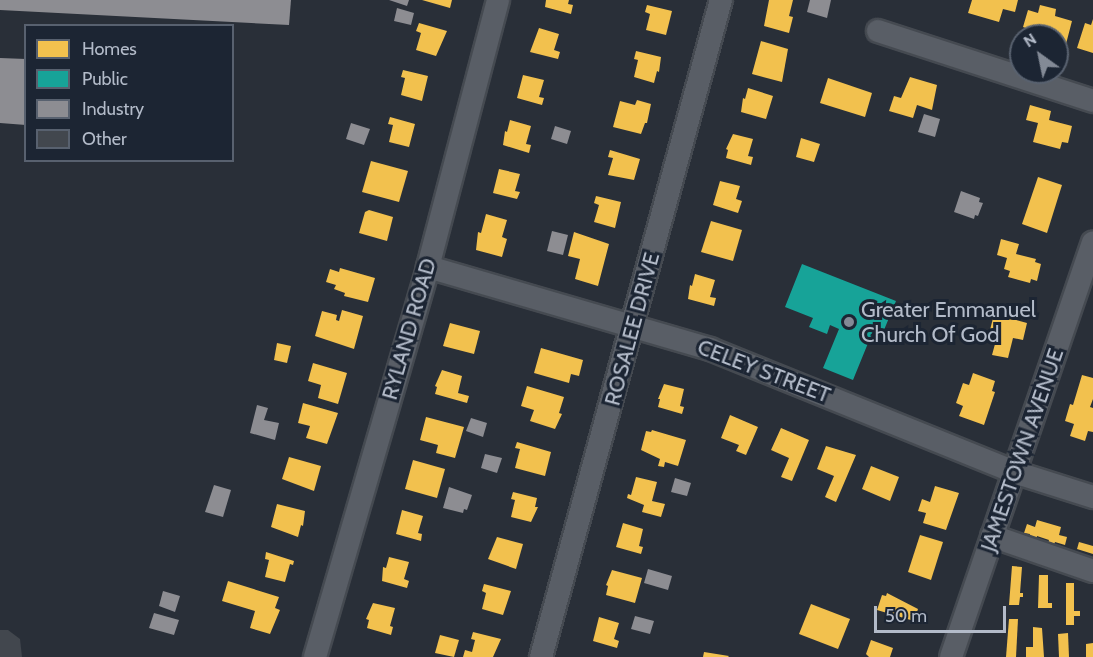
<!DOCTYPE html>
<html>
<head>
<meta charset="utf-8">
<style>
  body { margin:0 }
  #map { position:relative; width:1093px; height:657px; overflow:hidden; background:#292f38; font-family:Cabin,sans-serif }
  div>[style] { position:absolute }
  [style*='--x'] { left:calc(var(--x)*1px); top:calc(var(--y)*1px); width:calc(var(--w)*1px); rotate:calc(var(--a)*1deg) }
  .homes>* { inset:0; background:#f2c14e }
  .public>* { inset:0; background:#17a398 }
  .industry>* { inset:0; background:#8d8d92 }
  .building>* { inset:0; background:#42474e }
  .roads { filter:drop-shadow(2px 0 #454a51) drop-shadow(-2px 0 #454a51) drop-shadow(0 2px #454a51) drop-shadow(0 -2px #454a51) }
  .minor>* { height:22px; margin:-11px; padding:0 11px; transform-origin:11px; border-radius:11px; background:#595e66 }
  .dots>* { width:16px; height:16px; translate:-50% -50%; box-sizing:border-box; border:3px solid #1c2533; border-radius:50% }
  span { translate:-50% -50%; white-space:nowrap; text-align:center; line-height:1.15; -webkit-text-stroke:6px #1c2533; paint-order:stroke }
  .poi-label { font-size:22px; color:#b3bbc9 }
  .left { translate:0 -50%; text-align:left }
  .street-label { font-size:22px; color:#b3bbc9 }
  .legend { position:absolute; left:24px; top:24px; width:210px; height:138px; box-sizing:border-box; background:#1c2533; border:2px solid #58616f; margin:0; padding:8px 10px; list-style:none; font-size:18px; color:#b3bbc9 }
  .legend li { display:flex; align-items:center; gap:12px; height:30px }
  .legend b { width:30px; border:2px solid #58616f }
  .north { position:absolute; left:1009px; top:24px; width:60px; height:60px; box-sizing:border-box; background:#1c2533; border:2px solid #58616f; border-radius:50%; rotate:327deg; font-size:16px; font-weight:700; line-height:24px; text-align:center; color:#b3bbc9 }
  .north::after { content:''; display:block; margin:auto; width:21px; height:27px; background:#838a96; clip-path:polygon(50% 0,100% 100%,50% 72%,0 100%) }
  .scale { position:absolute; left:874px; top:606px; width:132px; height:27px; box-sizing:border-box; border:3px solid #b3bbc9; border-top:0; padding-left:8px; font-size:18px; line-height:21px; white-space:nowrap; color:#b3bbc9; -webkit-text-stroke:4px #1c2533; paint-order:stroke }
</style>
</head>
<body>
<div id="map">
  <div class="homes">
    <i style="clip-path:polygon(422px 0,452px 0,450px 8px)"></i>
    <i style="clip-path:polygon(546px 0,569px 0,568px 4px,573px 5px,571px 14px,545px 7px)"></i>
    <i style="clip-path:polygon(769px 0,793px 0,789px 16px,793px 17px,789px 33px,764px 26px)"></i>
    <i style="clip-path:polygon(972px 0,1018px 0,1015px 12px,1003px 9px,999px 22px,968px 13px)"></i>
    <i style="clip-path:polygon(647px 5px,672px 11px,666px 35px,646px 30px,650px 14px,645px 12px)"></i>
    <i style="clip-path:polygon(1040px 5px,1056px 9px,1055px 16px,1072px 21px,1066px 44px,1057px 41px,1057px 36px,1046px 36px,1023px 27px,1028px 10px,1038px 13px)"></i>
    <i style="clip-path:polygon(1093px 19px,1093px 53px,1077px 48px,1085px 23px,1091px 25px)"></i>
    <i style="clip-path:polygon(419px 23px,447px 31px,436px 56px,416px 50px,421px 33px,416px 31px)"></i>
    <i style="clip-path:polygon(539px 28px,559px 34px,554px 50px,560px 52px,558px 59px,530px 52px)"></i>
    <i style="clip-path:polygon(761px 41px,788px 49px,782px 82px,752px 74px)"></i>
    <i style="clip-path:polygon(636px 51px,661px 57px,659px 72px,657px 71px,654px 83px,634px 77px,638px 60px,634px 59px)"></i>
    <i style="clip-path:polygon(403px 70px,428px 76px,422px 101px,401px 95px,405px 78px,401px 77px)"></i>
    <i style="clip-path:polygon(523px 75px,544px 80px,539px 97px,544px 98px,542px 105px,517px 98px)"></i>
    <i style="clip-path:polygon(910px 77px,937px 85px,932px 110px,917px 105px,913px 118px,889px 111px,894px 96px,901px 98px)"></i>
    <i style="clip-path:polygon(828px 78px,872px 93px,865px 117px,820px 103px)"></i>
    <i style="clip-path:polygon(748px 88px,773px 96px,766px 119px,741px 112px,743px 98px,745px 99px)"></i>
    <i style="clip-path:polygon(637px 100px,651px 104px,647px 123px,645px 123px,641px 134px,613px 127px,620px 101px,635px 105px)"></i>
    <i style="clip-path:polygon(1030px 105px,1051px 111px,1049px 120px,1072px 126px,1068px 143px,1062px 142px,1060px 149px,1033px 142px,1038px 123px,1026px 120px)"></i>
    <i style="clip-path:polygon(390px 117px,415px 124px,409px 147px,389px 142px,393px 125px,388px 124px)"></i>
    <i style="clip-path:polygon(510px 120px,531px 126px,526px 144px,531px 145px,529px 153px,503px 145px,505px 131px,507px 132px)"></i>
    <i style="clip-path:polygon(733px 134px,753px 139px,748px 156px,753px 157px,751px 165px,726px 158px,728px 150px,726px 149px)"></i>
    <i style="clip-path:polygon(801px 138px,820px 144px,814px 162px,796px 157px)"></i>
    <i style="clip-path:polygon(610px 150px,640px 159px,634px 180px,608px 175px,613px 158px,608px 157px)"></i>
    <i style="clip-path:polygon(371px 161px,408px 171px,399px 202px,362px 192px)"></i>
    <i style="clip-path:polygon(499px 169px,520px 174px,515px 191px,520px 192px,517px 199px,493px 193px)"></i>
    <i style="clip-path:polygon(1038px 177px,1062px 185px,1047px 233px,1022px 224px)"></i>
    <i style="clip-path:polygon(720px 181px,740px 186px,736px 199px,742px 201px,738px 213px,713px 205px)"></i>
    <i style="clip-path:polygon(596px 196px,621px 202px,615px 228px,594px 222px,599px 205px,594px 203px)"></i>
    <i style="clip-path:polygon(369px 210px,393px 217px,387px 241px,359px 233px,365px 212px)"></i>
    <i style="clip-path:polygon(486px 214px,507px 220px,502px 237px,507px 239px,502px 257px,476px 250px,478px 232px,481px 233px)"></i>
    <i style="clip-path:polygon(711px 221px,742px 230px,733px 261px,701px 252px)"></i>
    <i style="clip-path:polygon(574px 232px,609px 244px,598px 286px,575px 279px,580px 259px,568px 256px)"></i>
    <i style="clip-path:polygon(1001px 239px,1019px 244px,1016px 254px,1036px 259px,1035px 262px,1041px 264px,1037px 281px,1031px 279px,1030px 283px,1008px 277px,1010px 271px,1004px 269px,1007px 258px,997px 255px)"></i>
    <i style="clip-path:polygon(340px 268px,375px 278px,368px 302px,344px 296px,345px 293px,334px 289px,336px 285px,326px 282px,330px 269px,339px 272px)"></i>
    <i style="clip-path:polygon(695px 274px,715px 280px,710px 297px,716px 298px,714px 306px,688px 299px,690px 285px,692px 286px)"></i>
    <i style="clip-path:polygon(342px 310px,363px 316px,354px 349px,315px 336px,322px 311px,337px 315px,336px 320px,339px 321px)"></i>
    <i style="clip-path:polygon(994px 314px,1027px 323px,1023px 340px,1013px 338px,1008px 358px,992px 355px,995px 344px,999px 344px,1001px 337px,989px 334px)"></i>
    <i style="clip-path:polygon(450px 323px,480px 331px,474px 354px,443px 346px)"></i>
    <i style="clip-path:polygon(277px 343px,291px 346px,287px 363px,274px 360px)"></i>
    <i style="clip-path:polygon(541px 348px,583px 360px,579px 376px,571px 374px,569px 383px,534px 373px)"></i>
    <i style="clip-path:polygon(313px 363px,347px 373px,338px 404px,318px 398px,321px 385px,308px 381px)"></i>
    <i style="clip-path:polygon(442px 370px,462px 376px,458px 393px,469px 396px,467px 403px,435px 394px,437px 387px,435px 386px)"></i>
    <i style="clip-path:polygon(973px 373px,995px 381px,992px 391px,995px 392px,984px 425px,959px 416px,963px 406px,956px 403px,963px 383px,969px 385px)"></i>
    <i style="clip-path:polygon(1082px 375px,1093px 378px,1093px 399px,1090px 407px,1093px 408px,1093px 432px,1088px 431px,1085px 441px,1070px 436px,1074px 424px,1065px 421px,1070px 404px,1073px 405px)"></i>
    <i style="clip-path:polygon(664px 384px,684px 389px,680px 406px,684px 407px,682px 414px,658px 407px,660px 399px,658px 399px)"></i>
    <i style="clip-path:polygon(527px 386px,564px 397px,559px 413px,562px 414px,555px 429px,530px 421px,534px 410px,521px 406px)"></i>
    <i style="clip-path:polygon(303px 403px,338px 413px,327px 444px,306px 438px,310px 426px,298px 423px)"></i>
    <i style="clip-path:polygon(730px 415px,758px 427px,746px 455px,736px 451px,739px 445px,721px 438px)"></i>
    <i style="clip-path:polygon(426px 417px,464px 427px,455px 458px,436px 453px,438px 445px,420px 440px)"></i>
    <i style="clip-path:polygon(781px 428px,809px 440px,792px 481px,781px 477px,789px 458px,771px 450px)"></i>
    <i style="clip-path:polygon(652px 430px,686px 440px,678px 466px,665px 462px,664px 467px,658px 466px,660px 459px,641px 450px,646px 431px,651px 432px)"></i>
    <i style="clip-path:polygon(517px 442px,551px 452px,545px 476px,515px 468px,520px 449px,515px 448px)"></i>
    <i style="clip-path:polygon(826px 446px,856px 455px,836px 502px,825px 497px,834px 476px,817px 469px)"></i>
    <i style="clip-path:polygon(289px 457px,321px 466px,314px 491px,282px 479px)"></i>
    <i style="clip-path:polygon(413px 460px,445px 469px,437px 498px,405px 489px)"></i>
    <i style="clip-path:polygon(871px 466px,899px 477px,890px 501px,862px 489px)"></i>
    <i style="clip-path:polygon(636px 477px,657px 482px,652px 501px,665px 504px,661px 517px,642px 512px,644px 505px,627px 498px,628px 494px,631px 495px)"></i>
    <i style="clip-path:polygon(935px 486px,959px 493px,946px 530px,923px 523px,926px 513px,918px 511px,922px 499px,930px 502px)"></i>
    <i style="clip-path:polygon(513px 492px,537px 498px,535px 507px,538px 507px,531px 522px,511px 517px,515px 500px,511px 499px)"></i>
    <i style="clip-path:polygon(277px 504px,305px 511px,303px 526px,301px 525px,298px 537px,271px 527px)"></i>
    <i style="clip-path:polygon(402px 510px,423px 516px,418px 533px,422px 534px,421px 541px,396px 534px)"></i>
    <i style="clip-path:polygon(1037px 520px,1061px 527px,1059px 535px,1067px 537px,1065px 545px,1055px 542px,1053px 547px,1047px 546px,1049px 540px,1037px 536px,1036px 542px,1028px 540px,1030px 534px,1024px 533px,1027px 524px,1035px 527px)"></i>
    <i style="clip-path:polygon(623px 523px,643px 529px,639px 546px,643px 547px,641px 554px,616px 547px)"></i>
    <i style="clip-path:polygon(920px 535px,943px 542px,931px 580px,908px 572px)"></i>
    <i style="clip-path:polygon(497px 537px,523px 544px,516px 569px,488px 559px)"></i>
    <i style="clip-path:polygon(1079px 542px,1093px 546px,1093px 554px,1077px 549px)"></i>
    <i style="clip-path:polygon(266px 552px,294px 561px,293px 565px,290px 564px,285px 582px,265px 577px,269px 560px,265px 559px)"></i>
    <i style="clip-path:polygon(389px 557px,409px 562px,404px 579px,409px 581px,407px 588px,382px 581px,383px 567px,386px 568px)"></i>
    <i style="clip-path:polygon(1012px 566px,1022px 567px,1020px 593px,1023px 593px,1023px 597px,1020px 597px,1019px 605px,1009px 605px)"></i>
    <i style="clip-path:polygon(612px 570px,642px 578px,635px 603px,606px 595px,608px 586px,606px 585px)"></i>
    <i style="clip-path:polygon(1039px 575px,1048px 575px,1048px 603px,1052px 603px,1052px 608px,1038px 608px)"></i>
    <i style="clip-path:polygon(228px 581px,279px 597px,275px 608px,280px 610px,270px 634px,250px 628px,255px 611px,222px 601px)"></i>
    <i style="clip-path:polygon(1066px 583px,1074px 583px,1074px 611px,1080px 611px,1080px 616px,1074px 616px,1074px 625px,1066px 625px)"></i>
    <i style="clip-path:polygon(484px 584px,511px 591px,503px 615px,482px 609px,486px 593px,482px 591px)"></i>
    <i style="clip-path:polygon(887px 593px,918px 609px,914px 621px,877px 610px,882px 595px,886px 596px)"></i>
    <i style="clip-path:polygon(373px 603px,395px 608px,390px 626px,393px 627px,391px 635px,367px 628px,369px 620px,366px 619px)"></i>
    <i style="clip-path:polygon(811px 604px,850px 619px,838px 649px,799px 634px)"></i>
    <i style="clip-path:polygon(599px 617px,619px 623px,614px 639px,619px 641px,617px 648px,593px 641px)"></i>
    <i style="clip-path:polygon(1009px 619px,1018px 619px,1016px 657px,1006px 657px)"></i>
    <i style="clip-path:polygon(1033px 627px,1042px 628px,1044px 657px,1026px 657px,1026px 647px,1033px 647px)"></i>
    <i style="clip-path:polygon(473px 632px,501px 639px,493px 657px,463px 657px,465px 650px,472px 652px,475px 640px,471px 639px)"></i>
    <i style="clip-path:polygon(1068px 633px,1069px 657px,1059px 657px,1058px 634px)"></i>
    <i style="clip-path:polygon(440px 635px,459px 640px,454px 657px,435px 653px)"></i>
    <i style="clip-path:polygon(871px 640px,893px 648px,890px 657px,869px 657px,866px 654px)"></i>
    <i style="clip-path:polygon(1093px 643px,1093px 657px,1086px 657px,1086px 644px)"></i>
    <i style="clip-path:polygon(704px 652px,729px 656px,728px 657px,703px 657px)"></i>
  </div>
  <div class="public">
    <i style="clip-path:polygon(802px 264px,896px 301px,884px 330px,875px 326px,853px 380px,823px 368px,839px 329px,830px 325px,827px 334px,809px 327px,813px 318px,785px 307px)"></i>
  </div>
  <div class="industry">
    <i style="clip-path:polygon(0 0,291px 0,289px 25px,0 10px)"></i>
    <i style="clip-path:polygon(389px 0,409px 0,407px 6px)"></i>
    <i style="clip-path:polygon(810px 0,831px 0,827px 18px,807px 12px)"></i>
    <i style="clip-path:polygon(397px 8px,414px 13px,411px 25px,394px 21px)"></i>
    <i style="clip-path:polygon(0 58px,26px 59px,26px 125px,0 123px)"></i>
    <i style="clip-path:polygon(924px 114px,940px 119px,935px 137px,918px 132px)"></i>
    <i style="clip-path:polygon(351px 123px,370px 129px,364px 145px,346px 139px)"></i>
    <i style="clip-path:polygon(555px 126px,571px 131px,567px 144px,551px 139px)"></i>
    <i style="clip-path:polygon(961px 191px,980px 198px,979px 202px,983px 203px,978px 216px,975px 215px,974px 219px,954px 212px)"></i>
    <i style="clip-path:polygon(552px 231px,568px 235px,563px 255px,547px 251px)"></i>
    <i style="clip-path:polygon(257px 405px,268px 408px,264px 420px,279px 423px,275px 440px,250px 433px)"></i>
    <i style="clip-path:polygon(471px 418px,487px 423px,483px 437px,466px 431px)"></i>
    <i style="clip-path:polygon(485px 454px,502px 458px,497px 473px,481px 468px)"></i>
    <i style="clip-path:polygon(675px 478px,691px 483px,687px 496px,671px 492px)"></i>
    <i style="clip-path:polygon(214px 485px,231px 490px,223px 517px,205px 512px)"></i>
    <i style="clip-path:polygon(449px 487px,472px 495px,467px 510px,464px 509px,463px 513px,443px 508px)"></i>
    <i style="clip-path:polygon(648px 569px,672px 576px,668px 590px,644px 583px)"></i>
    <i style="clip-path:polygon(163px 591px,180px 596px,175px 612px,159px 606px)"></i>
    <i style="clip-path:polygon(154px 613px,179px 620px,174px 635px,149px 628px)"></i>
    <i style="clip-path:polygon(635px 616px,654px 621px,650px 634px,631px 629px)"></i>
  </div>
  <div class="building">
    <i style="clip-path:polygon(0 630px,8px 630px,20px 639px,22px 657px,0 657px)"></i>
  </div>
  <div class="roads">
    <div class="minor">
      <i style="--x:878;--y:31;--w:226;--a:18"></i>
      <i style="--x:428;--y:267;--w:294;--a:16.2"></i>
      <i style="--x:710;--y:349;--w:328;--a:22"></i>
      <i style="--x:1014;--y:472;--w:83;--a:17.6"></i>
      <i style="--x:992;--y:536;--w:107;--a:19.1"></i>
      <i style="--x:315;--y:657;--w:406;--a:-73.8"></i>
      <i style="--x:428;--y:267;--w:276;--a:-75.3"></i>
      <i style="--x:541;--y:657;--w:681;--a:-74.68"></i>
      <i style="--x:951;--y:657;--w:438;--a:-71.1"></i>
    </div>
  </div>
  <div class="dots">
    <i style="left:849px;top:322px;background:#838a96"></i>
  </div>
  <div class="poi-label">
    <span class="left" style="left:861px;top:322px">Greater Emmanuel<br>Church Of God</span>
  </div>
  <div class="street-label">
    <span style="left:409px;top:329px;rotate:-74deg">RYLAND ROAD</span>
    <span style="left:632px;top:329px;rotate:-75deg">ROSALEE DRIVE</span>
    <span style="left:764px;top:371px;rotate:21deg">CELEY STREET</span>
    <span style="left:1022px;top:450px;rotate:-71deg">JAMESTOWN AVENUE</span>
  </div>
  <ul class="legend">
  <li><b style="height:16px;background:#f2c14e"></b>Homes</li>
  <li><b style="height:16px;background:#17a398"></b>Public</li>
  <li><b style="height:16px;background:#8d8d92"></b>Industry</li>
  <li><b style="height:16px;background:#42474e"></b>Other</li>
  </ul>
  <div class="north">N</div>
  <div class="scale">50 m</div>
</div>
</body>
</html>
